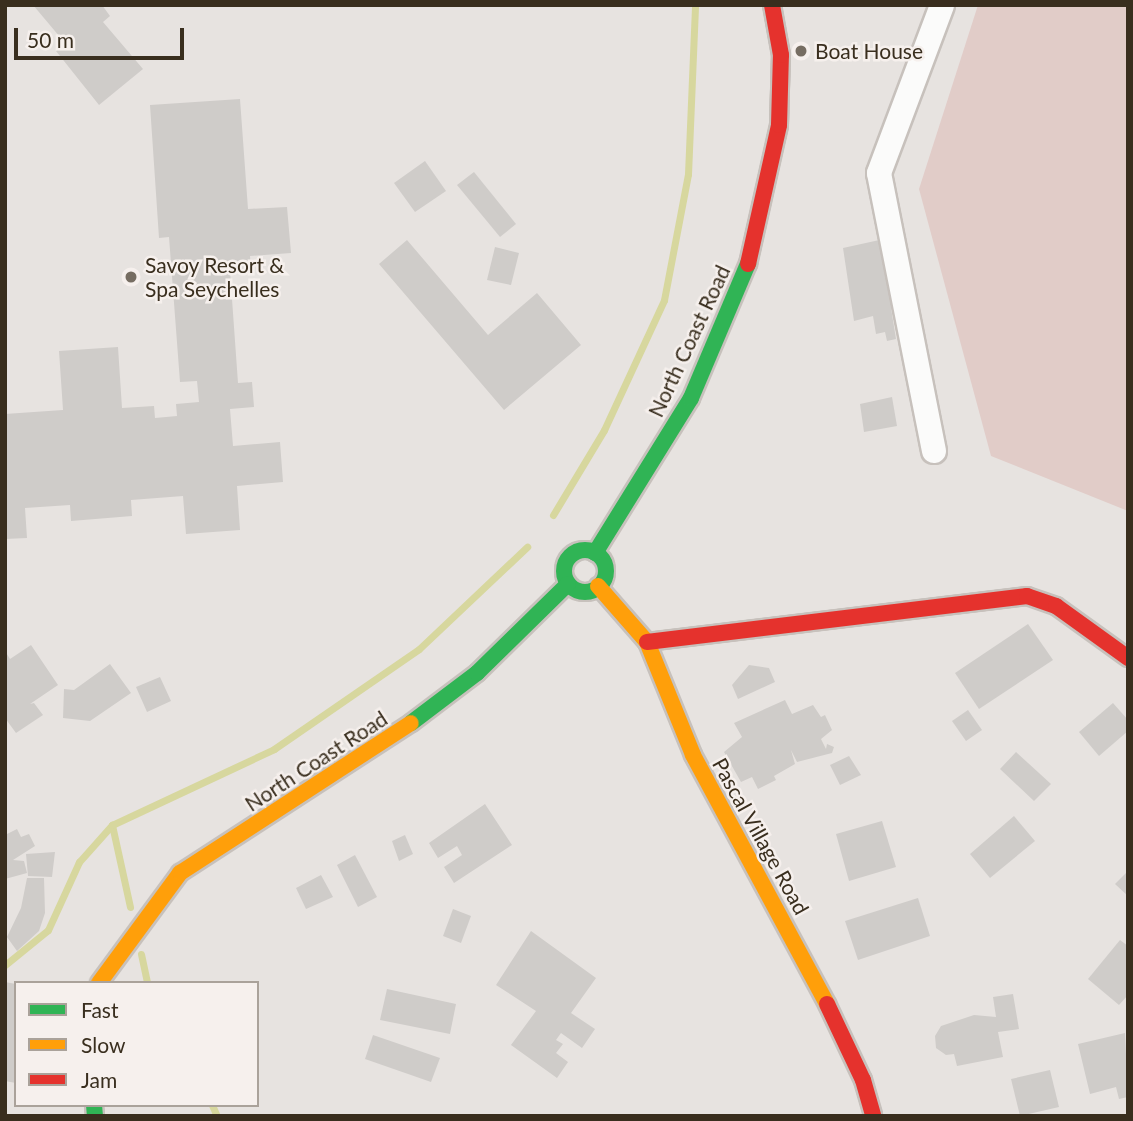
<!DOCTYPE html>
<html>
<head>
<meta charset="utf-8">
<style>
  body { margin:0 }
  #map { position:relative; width:1133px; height:1121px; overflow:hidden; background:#e7e3e0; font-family:Lato,sans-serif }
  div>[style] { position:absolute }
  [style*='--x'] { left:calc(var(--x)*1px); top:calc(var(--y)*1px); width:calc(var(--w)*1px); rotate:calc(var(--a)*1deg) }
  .green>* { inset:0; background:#e1ccc8 }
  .stream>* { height:7px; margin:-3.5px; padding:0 3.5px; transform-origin:3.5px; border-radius:3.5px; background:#d7d79e }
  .building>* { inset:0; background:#cfccc9 }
  .roads { filter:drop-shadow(2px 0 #c7c1bc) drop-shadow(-2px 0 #c7c1bc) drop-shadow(0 2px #c7c1bc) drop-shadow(0 -2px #c7c1bc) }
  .street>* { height:24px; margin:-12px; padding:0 12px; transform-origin:12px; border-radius:12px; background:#fbfbfa }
  .fast>* { height:16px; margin:-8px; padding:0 8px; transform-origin:8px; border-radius:8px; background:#30b455 }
  .fast>.ring { margin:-8px; padding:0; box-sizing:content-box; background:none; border:16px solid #30b455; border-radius:50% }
  .slow>* { height:16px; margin:-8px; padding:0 8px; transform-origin:8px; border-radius:8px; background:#ff9f0a }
  .jam>* { height:16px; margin:-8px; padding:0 8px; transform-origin:8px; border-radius:8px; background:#e5322d }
  .dots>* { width:19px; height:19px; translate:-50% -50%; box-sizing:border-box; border:4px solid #f6f0ed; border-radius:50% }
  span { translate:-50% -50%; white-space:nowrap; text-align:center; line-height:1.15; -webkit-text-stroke:5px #f6f0ed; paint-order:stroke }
  .poi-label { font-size:21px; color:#392e1e }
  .left { translate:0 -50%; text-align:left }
  .street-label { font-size:21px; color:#392e1e }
  .frame { position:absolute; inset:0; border:7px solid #392e1e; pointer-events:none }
  .legend { position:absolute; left:14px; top:981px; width:245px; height:126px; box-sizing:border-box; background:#f6f0ed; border:2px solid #aaa29a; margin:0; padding:9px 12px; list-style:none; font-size:21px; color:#392e1e }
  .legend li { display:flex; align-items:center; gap:14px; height:35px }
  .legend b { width:35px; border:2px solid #aaa29a }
  .scale { position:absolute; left:14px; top:28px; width:170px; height:32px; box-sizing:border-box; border:4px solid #392e1e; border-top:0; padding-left:9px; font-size:21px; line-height:24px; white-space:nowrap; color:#392e1e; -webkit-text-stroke:5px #f6f0ed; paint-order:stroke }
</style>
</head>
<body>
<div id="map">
  <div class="green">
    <i style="clip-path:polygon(978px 5px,1128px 5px,1128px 511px,991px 456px,919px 189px)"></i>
  </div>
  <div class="stream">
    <i style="--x:553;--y:515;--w:99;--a:-59"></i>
    <i style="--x:604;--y:430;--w:143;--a:-65.2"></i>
    <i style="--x:664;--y:300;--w:128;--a:-79.2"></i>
    <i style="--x:688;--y:174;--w:169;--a:-87.6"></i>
    <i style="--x:112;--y:825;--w:84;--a:77.6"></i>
    <i style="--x:141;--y:954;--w:30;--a:78"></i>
    <i style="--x:5;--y:965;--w:55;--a:-39.1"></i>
    <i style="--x:48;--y:930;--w:75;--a:-65.5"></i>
    <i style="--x:79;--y:862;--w:50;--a:-48.3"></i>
    <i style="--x:112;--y:825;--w:179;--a:-25.1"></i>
    <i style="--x:274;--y:749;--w:176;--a:-34.6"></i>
    <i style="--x:419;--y:649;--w:149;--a:-43.4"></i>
    <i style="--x:212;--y:1105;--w:12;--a:66"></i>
  </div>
  <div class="building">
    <i style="clip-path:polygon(33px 5px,102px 5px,110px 16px,103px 22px,143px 69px,99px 105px,56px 51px,65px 43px)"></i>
    <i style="clip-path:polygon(240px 99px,248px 209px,287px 207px,291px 253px,250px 256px,251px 270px,230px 271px,238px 383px,252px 382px,254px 407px,230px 409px,233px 446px,280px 442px,283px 482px,237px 486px,240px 530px,186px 534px,183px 496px,131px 500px,132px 516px,71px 521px,70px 505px,25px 508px,27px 538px,5px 539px,5px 414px,63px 410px,59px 351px,118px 347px,122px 408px,154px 406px,155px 418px,177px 416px,176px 404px,199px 402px,197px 381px,180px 382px,169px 237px,159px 238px,150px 105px)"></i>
    <i style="clip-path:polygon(425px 161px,446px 191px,415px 212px,394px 183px)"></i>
    <i style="clip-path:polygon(474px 172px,516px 224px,500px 237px,457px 185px)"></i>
    <i style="clip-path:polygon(884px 239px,898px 304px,891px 308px,896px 339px,887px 341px,885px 332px,876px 334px,873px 316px,854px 321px,843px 248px)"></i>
    <i style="clip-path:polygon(407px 240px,488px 335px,537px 293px,581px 345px,504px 410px,379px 264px)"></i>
    <i style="clip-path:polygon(495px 247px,519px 253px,511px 285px,487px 280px)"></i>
    <i style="clip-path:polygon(892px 397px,897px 426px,864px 432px,860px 404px)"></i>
    <i style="clip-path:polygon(1028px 624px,1053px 660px,979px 709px,955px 673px)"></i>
    <i style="clip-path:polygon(31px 645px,58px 685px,30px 704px,34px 703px,43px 715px,16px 733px,5px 718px,5px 651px,10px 659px)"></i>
    <i style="clip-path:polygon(110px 664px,131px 693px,90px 721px,63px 718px,64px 689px,74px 690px)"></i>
    <i style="clip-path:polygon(749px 665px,769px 668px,775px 682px,738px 699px,732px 685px)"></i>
    <i style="clip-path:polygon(160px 677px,171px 701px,147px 712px,136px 687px)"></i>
    <i style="clip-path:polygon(785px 700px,792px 714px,813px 705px,821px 717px,825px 715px,832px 730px,821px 739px,826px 749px,827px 744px,834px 747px,832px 753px,797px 762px,791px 750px,795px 764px,774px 776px,776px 780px,758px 789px,752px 777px,741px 782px,724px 752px,742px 737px,734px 723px)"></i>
    <i style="clip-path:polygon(1113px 703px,1128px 720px,1128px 731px,1099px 756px,1079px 732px)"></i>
    <i style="clip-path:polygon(968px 710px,982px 730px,966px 741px,952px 721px)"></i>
    <i style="clip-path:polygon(1016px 752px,1051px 784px,1034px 801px,1000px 769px)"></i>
    <i style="clip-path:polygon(849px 756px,861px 775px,840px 785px,830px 765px)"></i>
    <i style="clip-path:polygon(485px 804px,512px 845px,454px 883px,444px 867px,462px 855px,457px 846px,438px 858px,429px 843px)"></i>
    <i style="clip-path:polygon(1014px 816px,1035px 841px,990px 878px,970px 854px)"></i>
    <i style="clip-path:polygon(882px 821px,896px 867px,849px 881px,836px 834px)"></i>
    <i style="clip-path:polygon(5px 829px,7px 834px,17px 829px,21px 837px,29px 834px,35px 846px,13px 860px,24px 861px,27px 873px,5px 879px)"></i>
    <i style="clip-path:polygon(405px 835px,413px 854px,399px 861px,392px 841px)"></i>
    <i style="clip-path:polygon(55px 852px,52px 877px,28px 876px,26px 854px)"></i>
    <i style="clip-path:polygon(355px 855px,377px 897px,358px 907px,337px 865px)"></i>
    <i style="clip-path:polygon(1128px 871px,1128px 896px,1115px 884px)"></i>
    <i style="clip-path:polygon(321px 875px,333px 897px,306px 909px,296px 888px)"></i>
    <i style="clip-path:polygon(27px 878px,44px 878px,45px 913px,39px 931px,17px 951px,7px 937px,21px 908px)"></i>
    <i style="clip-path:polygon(918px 898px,930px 936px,858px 960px,845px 921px)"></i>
    <i style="clip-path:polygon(453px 909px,471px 916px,461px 943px,443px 936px)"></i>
    <i style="clip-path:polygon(531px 931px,596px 978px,571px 1013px,595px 1029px,582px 1048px,561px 1033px,556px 1040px,563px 1044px,556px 1053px,568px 1062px,557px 1078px,511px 1045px,536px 1011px,496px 985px)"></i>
    <i style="clip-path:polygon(1120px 940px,1128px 946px,1128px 995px,1119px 1005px,1088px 979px)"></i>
    <i style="clip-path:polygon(5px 982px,16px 984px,16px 1083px,5px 1081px)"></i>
    <i style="clip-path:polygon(387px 989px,456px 1004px,450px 1034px,380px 1020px)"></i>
    <i style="clip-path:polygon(1013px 994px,1019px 1029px,998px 1032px,1003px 1057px,957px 1066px,954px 1054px,946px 1055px,936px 1048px,935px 1036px,941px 1026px,974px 1015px,996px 1017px,993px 997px)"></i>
    <i style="clip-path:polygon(1125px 1033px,1128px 1097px,1119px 1099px,1116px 1087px,1090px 1094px,1078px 1044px)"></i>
    <i style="clip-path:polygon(373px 1035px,440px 1058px,431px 1082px,365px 1059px)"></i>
    <i style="clip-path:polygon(1050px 1070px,1059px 1107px,1020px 1116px,1011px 1079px)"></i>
  </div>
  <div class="roads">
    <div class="street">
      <i style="--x:934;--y:451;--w:283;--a:-101.2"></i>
      <i style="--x:879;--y:173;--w:179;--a:-69.4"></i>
    </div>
    <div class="fast">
      <i class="ring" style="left:564px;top:550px;width:26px;height:26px"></i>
      <i style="--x:595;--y:553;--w:182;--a:-58.2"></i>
      <i style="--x:691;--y:398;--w:146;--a:-67"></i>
      <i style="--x:411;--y:723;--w:83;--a:-37.1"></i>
      <i style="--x:477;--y:673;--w:127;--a:-44.4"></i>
      <i style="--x:94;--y:1105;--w:11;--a:85"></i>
    </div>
    <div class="slow">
      <i style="--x:598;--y:586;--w:74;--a:48.8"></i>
      <i style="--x:647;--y:642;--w:122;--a:67.8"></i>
      <i style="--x:693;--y:755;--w:283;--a:61.7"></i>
      <i style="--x:99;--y:983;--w:137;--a:-53.6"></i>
      <i style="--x:180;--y:873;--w:275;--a:-33"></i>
    </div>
    <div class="jam">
      <i style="--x:748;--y:264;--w:142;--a:-77.4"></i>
      <i style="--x:779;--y:125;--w:70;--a:-88.4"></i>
      <i style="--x:781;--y:55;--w:51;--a:-100.2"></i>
      <i style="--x:647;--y:642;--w:383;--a:-6.9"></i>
      <i style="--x:1027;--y:596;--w:31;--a:19"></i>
      <i style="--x:1056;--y:606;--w:89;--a:35.8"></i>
      <i style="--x:827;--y:1004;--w:84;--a:64.7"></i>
      <i style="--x:863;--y:1080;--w:37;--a:74"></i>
    </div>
  </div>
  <div class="dots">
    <i style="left:801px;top:51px;background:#766d62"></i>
    <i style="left:131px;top:277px;background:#766d62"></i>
  </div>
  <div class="poi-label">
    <span class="left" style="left:815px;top:51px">Boat House</span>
    <span class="left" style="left:145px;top:277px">Savoy Resort &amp;<br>Spa Seychelles</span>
  </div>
  <div class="street-label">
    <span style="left:689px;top:341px;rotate:-65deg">North Coast Road</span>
    <span style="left:316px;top:761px;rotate:-33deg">North Coast Road</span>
    <span style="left:761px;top:836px;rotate:61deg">Pascal Village Road</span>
  </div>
  <div class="frame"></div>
  <ul class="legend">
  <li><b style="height:9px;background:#30b455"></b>Fast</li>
  <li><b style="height:9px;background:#ff9f0a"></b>Slow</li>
  <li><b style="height:9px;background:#e5322d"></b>Jam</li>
  </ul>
  <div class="scale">50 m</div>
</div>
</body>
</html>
